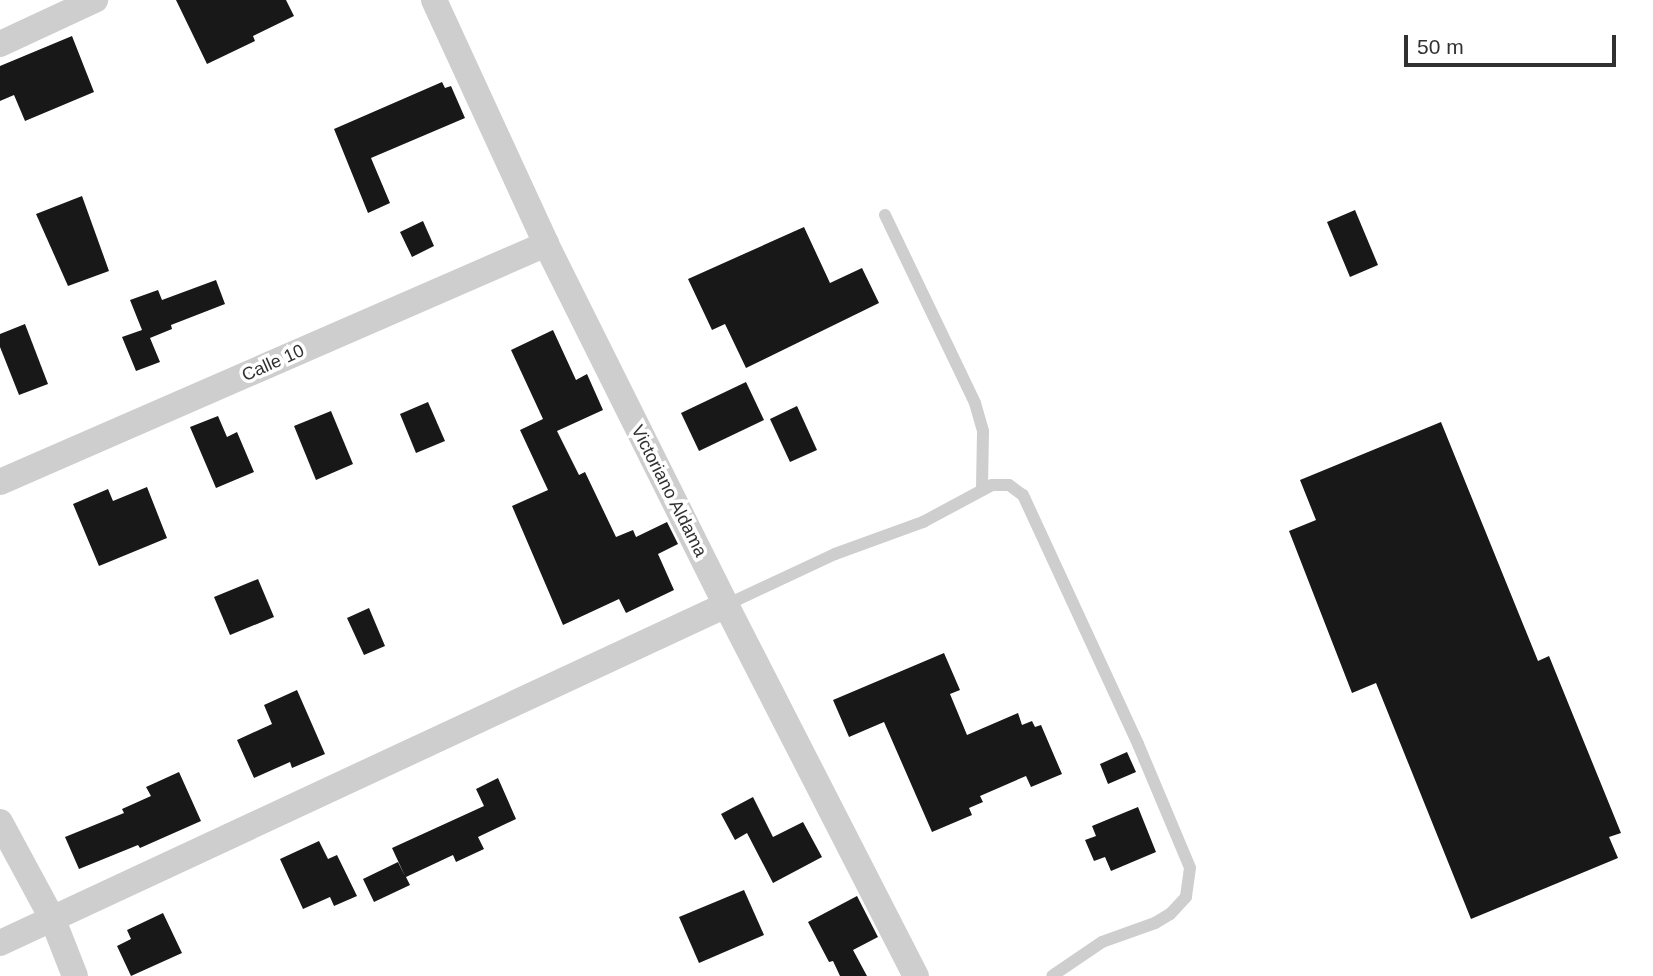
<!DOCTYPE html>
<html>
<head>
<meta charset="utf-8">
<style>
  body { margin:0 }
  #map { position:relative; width:1653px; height:976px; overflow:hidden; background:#fff; font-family:Helvetica,sans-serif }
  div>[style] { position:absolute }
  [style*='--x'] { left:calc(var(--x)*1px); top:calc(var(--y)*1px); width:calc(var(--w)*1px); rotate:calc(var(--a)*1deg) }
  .building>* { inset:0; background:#181818 }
  .lane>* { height:12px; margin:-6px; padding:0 6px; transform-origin:6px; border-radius:6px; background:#cecece }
  .street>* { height:26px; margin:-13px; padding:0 13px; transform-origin:13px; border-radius:13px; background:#cecece }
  span { translate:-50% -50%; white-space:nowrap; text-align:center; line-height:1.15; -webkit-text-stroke:7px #fff; paint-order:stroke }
  .street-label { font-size:18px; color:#313131 }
  .scale { position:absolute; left:1404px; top:35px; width:212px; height:32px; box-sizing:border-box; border:4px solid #313131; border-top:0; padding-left:9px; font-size:21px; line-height:24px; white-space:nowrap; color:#313131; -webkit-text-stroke:5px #fff; paint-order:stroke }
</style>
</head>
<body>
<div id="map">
  <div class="building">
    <i style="clip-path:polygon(176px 0,286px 0,294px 16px,253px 36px,255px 41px,207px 64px)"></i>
    <i style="clip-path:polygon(72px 36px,94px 92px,25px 121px,14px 95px,0 101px,0 66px)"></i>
    <i style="clip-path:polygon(442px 82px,445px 88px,451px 86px,465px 118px,371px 158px,390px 203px,368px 213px,334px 129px)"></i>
    <i style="clip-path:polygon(82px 196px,109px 271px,68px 286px,36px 214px)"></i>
    <i style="clip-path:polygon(1355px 210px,1378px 265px,1350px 277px,1327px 222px)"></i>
    <i style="clip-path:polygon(423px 221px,434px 246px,412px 257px,400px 232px)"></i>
    <i style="clip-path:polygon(804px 227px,830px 283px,862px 268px,879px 303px,746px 368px,725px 324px,712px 330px,688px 279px)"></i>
    <i style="clip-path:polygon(216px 280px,225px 304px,171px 325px,172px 329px,150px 338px,160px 362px,136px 371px,122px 337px,142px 330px,130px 300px,158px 290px,162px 300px)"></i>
    <i style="clip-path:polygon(25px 324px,48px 384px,19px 395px,0 347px,0 334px)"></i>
    <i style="clip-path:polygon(553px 330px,576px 380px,587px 374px,603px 410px,557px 431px,579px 475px,585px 472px,616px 537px,633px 530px,636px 537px,667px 522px,678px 544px,658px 554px,674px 590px,626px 613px,619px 599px,563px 625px,512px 506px,548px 490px,520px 430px,543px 419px,511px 350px)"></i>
    <i style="clip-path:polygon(746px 382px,764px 420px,699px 451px,681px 413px)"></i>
    <i style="clip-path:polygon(428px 402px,445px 441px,416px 453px,400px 414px)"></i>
    <i style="clip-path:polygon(797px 406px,817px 450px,790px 462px,770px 419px)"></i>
    <i style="clip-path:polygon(331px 411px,353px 464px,316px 480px,294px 426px)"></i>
    <i style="clip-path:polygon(218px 416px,227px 437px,237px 432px,254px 472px,216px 488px,190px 427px)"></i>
    <i style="clip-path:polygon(1441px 422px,1538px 661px,1549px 656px,1621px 833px,1609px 837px,1618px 858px,1471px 919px,1376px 683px,1352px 693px,1289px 531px,1316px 520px,1300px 480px)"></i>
    <i style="clip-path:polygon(147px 487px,167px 538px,99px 566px,73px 504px,108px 489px,113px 501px)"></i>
    <i style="clip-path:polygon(258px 579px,274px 617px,230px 635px,214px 597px)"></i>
    <i style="clip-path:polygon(369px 608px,385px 646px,364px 655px,347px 618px)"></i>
    <i style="clip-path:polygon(944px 653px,960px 690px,950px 694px,967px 735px,1018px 713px,1022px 725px,1032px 721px,1035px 727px,1041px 725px,1062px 774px,1031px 787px,1026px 776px,980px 796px,983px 802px,969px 808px,972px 815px,932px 832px,884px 722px,849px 737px,833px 700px)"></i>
    <i style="clip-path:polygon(297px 690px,325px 754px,292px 768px,290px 762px,254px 778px,237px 740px,272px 724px,264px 705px)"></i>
    <i style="clip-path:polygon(1127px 752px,1136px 772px,1108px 784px,1100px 764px)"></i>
    <i style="clip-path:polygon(179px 772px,201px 821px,140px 848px,138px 845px,79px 869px,65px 837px,124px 813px,122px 809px,151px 796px,146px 787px)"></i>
    <i style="clip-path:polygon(498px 778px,516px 819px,478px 837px,484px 849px,456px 862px,453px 855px,406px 877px,410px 885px,374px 902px,363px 879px,398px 862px,405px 876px,392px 848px,484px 806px,476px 789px)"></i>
    <i style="clip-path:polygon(753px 797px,773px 837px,803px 822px,822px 857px,773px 883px,747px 833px,735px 840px,721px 814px)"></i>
    <i style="clip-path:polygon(1138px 807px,1156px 852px,1111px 871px,1105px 857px,1094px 861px,1085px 840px,1096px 836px,1092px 826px)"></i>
    <i style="clip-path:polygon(319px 841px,328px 859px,337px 855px,357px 896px,334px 906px,330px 897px,303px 909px,280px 859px)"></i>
    <i style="clip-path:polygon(744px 890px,764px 935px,699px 963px,679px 917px)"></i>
    <i style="clip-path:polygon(857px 896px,878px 937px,853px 950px,867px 976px,840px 976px,833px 961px,829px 962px,808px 922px)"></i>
    <i style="clip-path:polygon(163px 913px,182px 953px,131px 976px,117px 946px,131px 939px,127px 930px)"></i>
  </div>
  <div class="lane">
    <i style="--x:885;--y:215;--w:208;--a:64.4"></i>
    <i style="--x:975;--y:403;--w:29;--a:74"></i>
    <i style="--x:983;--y:431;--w:59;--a:91"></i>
    <i style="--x:726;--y:605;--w:120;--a:-25.1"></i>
    <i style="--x:835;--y:554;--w:94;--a:-20"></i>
    <i style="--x:923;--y:522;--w:78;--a:-28.2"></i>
    <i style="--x:992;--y:485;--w:17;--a:0"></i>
    <i style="--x:1009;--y:485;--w:17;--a:36"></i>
    <i style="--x:1023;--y:495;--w:274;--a:65.2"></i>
    <i style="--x:1138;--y:744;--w:134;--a:67.2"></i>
    <i style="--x:1190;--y:868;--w:29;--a:98"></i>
    <i style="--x:1186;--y:897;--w:23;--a:133"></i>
    <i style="--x:1170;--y:914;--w:17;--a:149"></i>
    <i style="--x:1155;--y:923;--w:56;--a:160.3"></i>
    <i style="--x:1102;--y:942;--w:60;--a:145.8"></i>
  </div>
  <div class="street">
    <i style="--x:434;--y:0;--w:268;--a:65.3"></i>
    <i style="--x:546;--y:244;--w:403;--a:63.5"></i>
    <i style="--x:726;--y:605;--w:417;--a:62.9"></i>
    <i style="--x:0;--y:44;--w:105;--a:-24.9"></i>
    <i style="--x:0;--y:482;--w:596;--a:-23.55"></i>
    <i style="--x:0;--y:822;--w:111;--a:61.6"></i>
    <i style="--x:53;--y:920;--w:60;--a:68.6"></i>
    <i style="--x:0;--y:943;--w:801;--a:-24.97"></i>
  </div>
  <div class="street-label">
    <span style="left:273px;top:363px;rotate:-24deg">Calle 10</span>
    <span style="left:669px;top:491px;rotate:63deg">Victoriano Aldama</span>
  </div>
  <div class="scale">50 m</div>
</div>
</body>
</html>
